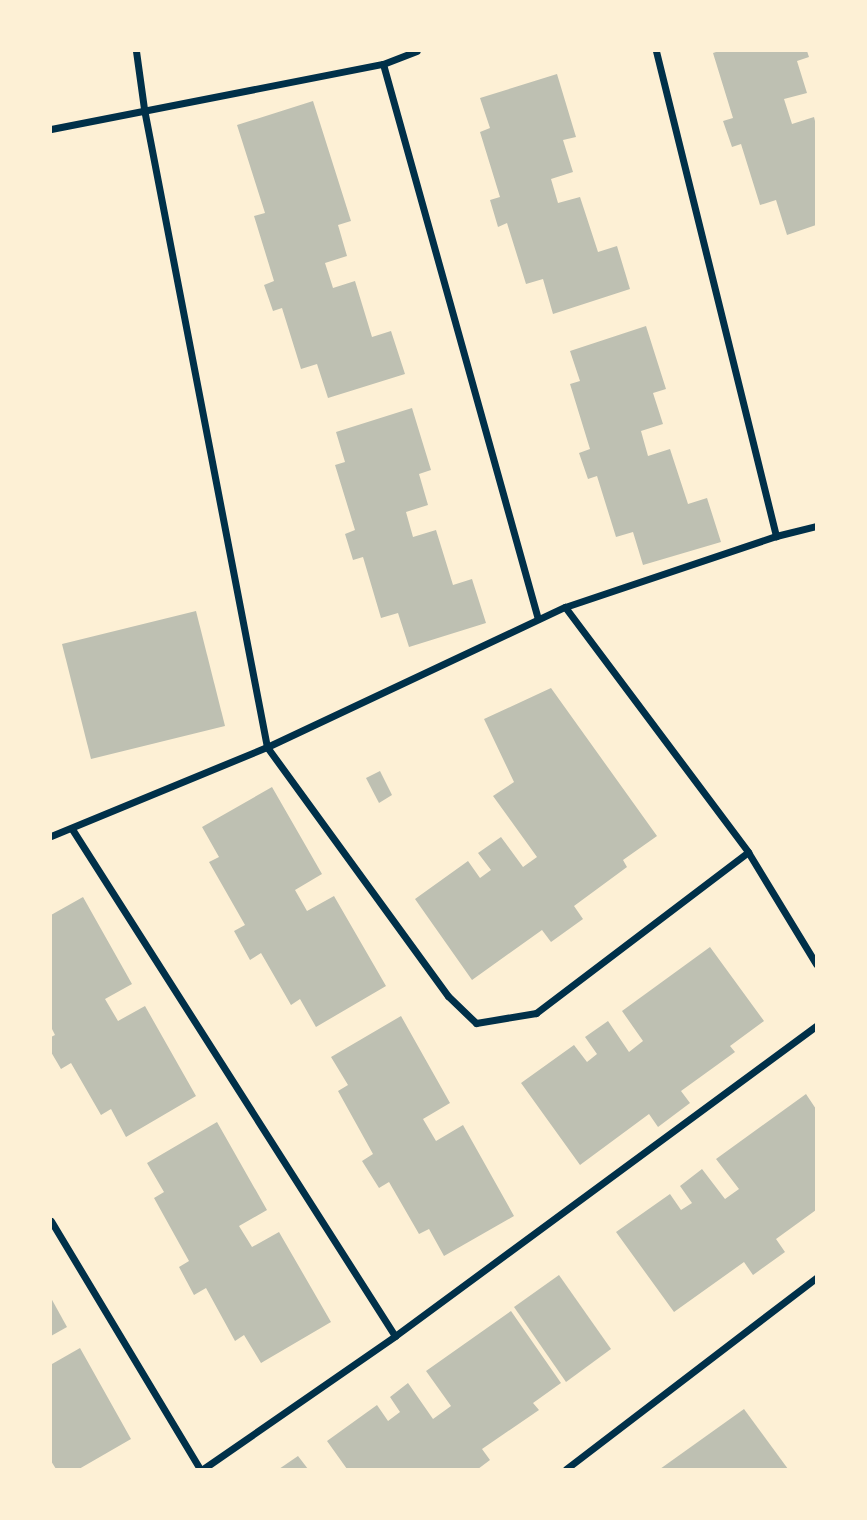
<!DOCTYPE html>
<html>
<head>
<meta charset="utf-8">
<style>
  body { margin:0 }
  #map { position:relative; width:867px; height:1520px; overflow:hidden; background:#fdf0d5; font-family:"Varela Round",sans-serif }
  div>[style] { position:absolute }
  [style*='--x'] { left:calc(var(--x)*1px); top:calc(var(--y)*1px); width:calc(var(--w)*1px); rotate:calc(var(--a)*1deg) }
  .building>* { inset:0; background:#bec0b2 }
  .minor>* { height:7px; margin:-3.5px; padding:0 3.5px; transform-origin:3.5px; border-radius:3.5px; background:#003049 }
  span { translate:-50% -50%; white-space:nowrap; text-align:center; line-height:1.15; -webkit-text-stroke:5px #fdf0d5; paint-order:stroke }
  .frame { position:absolute; inset:0; border:52px solid #fdf0d5; pointer-events:none }
</style>
</head>
<body>
<div id="map">
  <div class="building">
    <i style="clip-path:polygon(719px 51px,807px 51px,809px 57px,797px 61px,807px 93px,784px 99px,792px 124px,814px 117px,816px 125px,816px 225px,787px 235px,776px 200px,760px 205px,741px 144px,732px 147px,723px 121px,733px 118px,713px 53px)"></i>
    <i style="clip-path:polygon(557px 74px,576px 137px,563px 140px,573px 172px,551px 179px,558px 203px,580px 197px,598px 252px,617px 246px,630px 289px,553px 314px,543px 279px,526px 284px,507px 223px,498px 227px,490px 200px,500px 197px,480px 132px,490px 128px,480px 98px)"></i>
    <i style="clip-path:polygon(313px 101px,351px 221px,338px 225px,347px 256px,325px 263px,333px 288px,355px 281px,372px 337px,391px 331px,405px 374px,328px 398px,317px 364px,301px 369px,282px 308px,273px 311px,264px 285px,274px 281px,254px 216px,265px 213px,237px 125px)"></i>
    <i style="clip-path:polygon(646px 326px,666px 389px,653px 393px,663px 424px,641px 431px,648px 456px,670px 449px,688px 504px,707px 498px,721px 542px,643px 565px,633px 532px,616px 537px,597px 476px,588px 479px,579px 453px,590px 449px,570px 384px,580px 381px,570px 351px)"></i>
    <i style="clip-path:polygon(412px 408px,431px 470px,419px 474px,428px 505px,406px 512px,413px 537px,436px 530px,453px 585px,472px 579px,486px 623px,409px 647px,398px 613px,381px 618px,363px 557px,353px 560px,345px 534px,355px 530px,335px 465px,345px 462px,336px 432px)"></i>
    <i style="clip-path:polygon(196px 611px,225px 726px,91px 759px,62px 644px)"></i>
    <i style="clip-path:polygon(551px 688px,657px 836px,623px 860px,627px 867px,574px 906px,583px 919px,551px 942px,542px 930px,472px 980px,415px 899px,468px 861px,480px 878px,491px 870px,478px 853px,501px 837px,523px 867px,537px 857px,493px 796px,514px 782px,484px 719px)"></i>
    <i style="clip-path:polygon(380px 771px,392px 795px,379px 803px,366px 778px)"></i>
    <i style="clip-path:polygon(272px 787px,322px 874px,295px 890px,307px 911px,334px 896px,386px 986px,316px 1027px,300px 999px,291px 1005px,261px 953px,250px 960px,234px 931px,245px 925px,209px 862px,219px 857px,202px 827px)"></i>
    <i style="clip-path:polygon(83px 897px,132px 984px,105px 999px,118px 1021px,145px 1006px,196px 1096px,126px 1137px,111px 1109px,101px 1115px,71px 1063px,61px 1069px,51px 1052px,51px 1037px,55px 1035px,51px 1027px,51px 915px)"></i>
    <i style="clip-path:polygon(710px 947px,764px 1021px,730px 1046px,735px 1052px,681px 1091px,690px 1103px,658px 1127px,649px 1114px,580px 1165px,521px 1083px,574px 1045px,587px 1062px,597px 1054px,585px 1037px,608px 1021px,629px 1052px,643px 1041px,622px 1011px)"></i>
    <i style="clip-path:polygon(401px 1016px,450px 1103px,423px 1119px,436px 1141px,463px 1125px,514px 1216px,444px 1256px,429px 1229px,419px 1234px,389px 1182px,379px 1188px,362px 1161px,373px 1154px,338px 1091px,348px 1085px,331px 1057px)"></i>
    <i style="clip-path:polygon(806px 1094px,816px 1109px,816px 1210px,776px 1239px,785px 1252px,753px 1275px,744px 1262px,674px 1312px,616px 1232px,670px 1194px,681px 1210px,692px 1203px,680px 1186px,702px 1169px,725px 1199px,739px 1189px,716px 1159px)"></i>
    <i style="clip-path:polygon(217px 1122px,267px 1210px,239px 1226px,252px 1247px,279px 1232px,331px 1322px,261px 1363px,244px 1335px,235px 1341px,206px 1288px,194px 1295px,179px 1267px,189px 1261px,154px 1198px,164px 1192px,147px 1163px)"></i>
    <i style="clip-path:polygon(559px 1275px,611px 1349px,566px 1382px,514px 1307px)"></i>
    <i style="clip-path:polygon(51px 1298px,67px 1327px,51px 1336px)"></i>
    <i style="clip-path:polygon(511px 1311px,561px 1383px,533px 1403px,539px 1410px,482px 1449px,490px 1460px,478px 1469px,347px 1469px,327px 1441px,377px 1405px,388px 1421px,400px 1412px,390px 1397px,408px 1383px,433px 1419px,451px 1406px,426px 1371px)"></i>
    <i style="clip-path:polygon(80px 1348px,131px 1439px,79px 1469px,56px 1469px,51px 1461px,51px 1361px,52px 1364px)"></i>
    <i style="clip-path:polygon(744px 1409px,788px 1469px,660px 1469px)"></i>
    <i style="clip-path:polygon(298px 1456px,308px 1469px,279px 1469px)"></i>
  </div>
  <div class="minor">
    <i style="--x:136;--y:51;--w:59;--a:82.1"></i>
    <i style="--x:144;--y:109;--w:650;--a:79.09"></i>
    <i style="--x:267;--y:747;--w:308;--a:54"></i>
    <i style="--x:448;--y:996;--w:39;--a:44"></i>
    <i style="--x:476;--y:1023;--w:61;--a:-9.5"></i>
    <i style="--x:536;--y:1013;--w:266;--a:-37.2"></i>
    <i style="--x:656;--y:51;--w:500;--a:76.1"></i>
    <i style="--x:383;--y:64;--w:576;--a:74.4"></i>
    <i style="--x:51;--y:129;--w:338;--a:-11.1"></i>
    <i style="--x:383;--y:64;--w:36;--a:-21"></i>
    <i style="--x:565;--y:607;--w:306;--a:53.2"></i>
    <i style="--x:748;--y:852;--w:131;--a:58.7"></i>
    <i style="--x:72;--y:829;--w:601;--a:57.5"></i>
    <i style="--x:51;--y:836;--w:234;--a:-22.4"></i>
    <i style="--x:267;--y:747;--w:329;--a:-25.2"></i>
    <i style="--x:565;--y:607;--w:223;--a:-18.6"></i>
    <i style="--x:776;--y:536;--w:41;--a:-14"></i>
    <i style="--x:51;--y:1221;--w:289;--a:59"></i>
    <i style="--x:203;--y:1469;--w:234;--a:-34.7"></i>
    <i style="--x:395;--y:1336;--w:523;--a:-36.37"></i>
    <i style="--x:566;--y:1469;--w:315;--a:-37.4"></i>
  </div>
  <div class="frame"></div>
</div>
</body>
</html>
